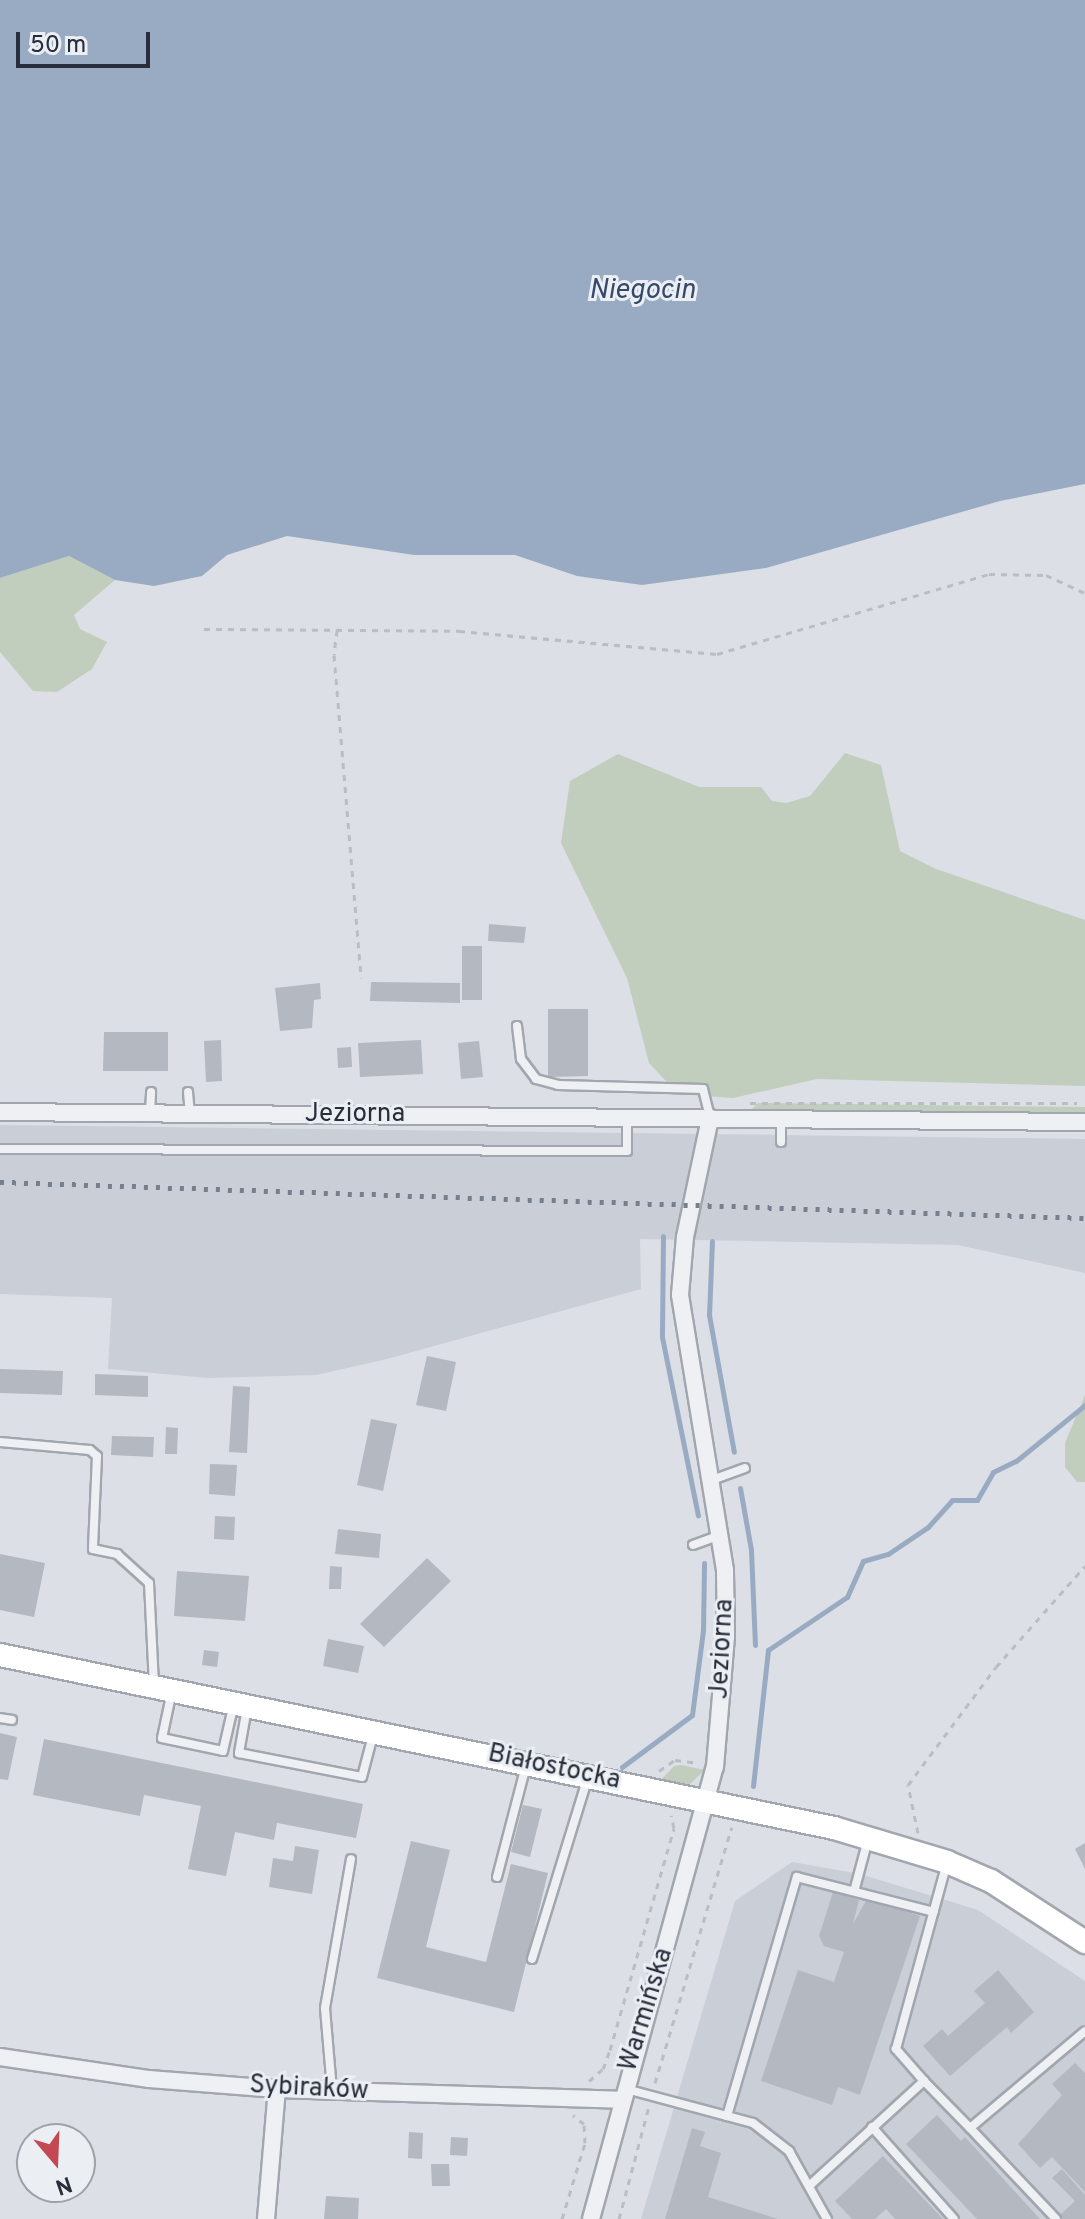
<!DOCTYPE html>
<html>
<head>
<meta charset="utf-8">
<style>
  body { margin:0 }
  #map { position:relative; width:1085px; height:2219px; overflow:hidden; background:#dcdfe5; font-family:Overpass,sans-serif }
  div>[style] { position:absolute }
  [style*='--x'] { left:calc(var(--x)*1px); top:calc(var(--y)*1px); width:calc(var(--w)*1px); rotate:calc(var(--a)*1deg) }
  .built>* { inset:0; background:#caced6 }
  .green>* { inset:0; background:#c1cebe }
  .water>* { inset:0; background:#99abc3 }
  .stream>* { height:5px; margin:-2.5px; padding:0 2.5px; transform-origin:2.5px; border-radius:2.5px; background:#99abc3 }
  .building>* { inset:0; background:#b4b8c1 }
  .path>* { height:3px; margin-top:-1.5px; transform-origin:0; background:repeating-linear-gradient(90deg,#babdc4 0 6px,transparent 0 12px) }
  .roads { filter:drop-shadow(2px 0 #a2a6ae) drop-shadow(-2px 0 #a2a6ae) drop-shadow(0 2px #a2a6ae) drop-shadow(0 -2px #a2a6ae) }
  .lane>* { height:8px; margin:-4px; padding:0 4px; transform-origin:4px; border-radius:4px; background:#eef0f4 }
  .street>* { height:16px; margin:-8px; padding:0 8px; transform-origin:8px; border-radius:8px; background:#eef0f4 }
  .secondary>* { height:22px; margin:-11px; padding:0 11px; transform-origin:11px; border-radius:11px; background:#fff }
  .rail>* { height:5px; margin-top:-2.5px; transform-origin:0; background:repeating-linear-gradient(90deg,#777e8d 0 4px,transparent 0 12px) }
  span { translate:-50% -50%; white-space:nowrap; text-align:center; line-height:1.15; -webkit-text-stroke:6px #ebeef3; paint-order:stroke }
  .street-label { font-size:26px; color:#272d3a }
  .water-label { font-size:28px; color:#35496b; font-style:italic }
  .north { position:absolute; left:16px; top:2123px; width:80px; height:80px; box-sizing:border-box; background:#ebeef3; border:2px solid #9da1a9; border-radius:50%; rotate:161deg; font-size:22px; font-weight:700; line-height:32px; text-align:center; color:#272d3a }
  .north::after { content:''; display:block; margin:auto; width:28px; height:36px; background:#c34853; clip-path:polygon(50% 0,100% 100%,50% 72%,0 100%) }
  .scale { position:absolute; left:16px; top:32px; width:134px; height:36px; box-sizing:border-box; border:4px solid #272d3a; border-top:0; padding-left:10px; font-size:24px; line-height:28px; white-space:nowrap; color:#272d3a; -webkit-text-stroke:6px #ebeef3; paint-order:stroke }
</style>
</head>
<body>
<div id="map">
  <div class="built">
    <i style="clip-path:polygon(0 1125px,1085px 1139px,1085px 1273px,958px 1245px,640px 1239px,641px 1289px,387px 1359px,316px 1375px,208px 1378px,108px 1369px,112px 1298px,0 1294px)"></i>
    <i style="clip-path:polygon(792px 1862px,860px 1874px,978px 1910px,1085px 1981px,1085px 2219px,641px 2219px,735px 1901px)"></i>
  </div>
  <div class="green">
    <i style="clip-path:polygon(69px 556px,115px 580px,74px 615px,80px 629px,107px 642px,92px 669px,57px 692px,33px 691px,0 652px,0 578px)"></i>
    <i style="clip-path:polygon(845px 753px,881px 765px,900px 851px,936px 869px,1085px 920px,1085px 1086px,817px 1079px,733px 1098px,678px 1094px,649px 1063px,627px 978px,561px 843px,570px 781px,618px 754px,699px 787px,761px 787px,772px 801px,786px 803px,810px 796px)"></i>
    <i style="clip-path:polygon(758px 1103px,1085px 1107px,1085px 1114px,751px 1110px)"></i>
    <i style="clip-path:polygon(1085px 1395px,1085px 1482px,1077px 1482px,1065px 1467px,1065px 1443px)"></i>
    <i style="clip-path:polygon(674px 1766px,681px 1765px,705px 1770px,690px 1784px,659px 1782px)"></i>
  </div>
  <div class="water">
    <i style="clip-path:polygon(0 0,1085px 0,1085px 484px,1000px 501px,766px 568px,642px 585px,577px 576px,515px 555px,414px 555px,287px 536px,227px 555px,202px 576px,154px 586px,115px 580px,69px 556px,0 578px)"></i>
  </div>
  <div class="stream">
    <i style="--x:663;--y:1236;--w:101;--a:90.6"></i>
    <i style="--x:662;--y:1337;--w:182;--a:78.6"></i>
    <i style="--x:712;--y:1241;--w:74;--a:92.3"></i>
    <i style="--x:709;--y:1315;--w:139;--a:79.7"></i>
    <i style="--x:740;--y:1488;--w:63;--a:79.9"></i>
    <i style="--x:751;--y:1550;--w:95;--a:87.6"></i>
    <i style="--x:622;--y:1767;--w:87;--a:-36.6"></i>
    <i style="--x:692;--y:1715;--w:86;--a:-82.6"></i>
    <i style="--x:703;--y:1630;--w:67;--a:-89.1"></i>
    <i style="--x:753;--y:1786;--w:137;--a:-83.7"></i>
    <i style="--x:768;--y:1650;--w:95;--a:-33.9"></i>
    <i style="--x:847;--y:1597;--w:39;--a:-66"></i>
    <i style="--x:863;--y:1561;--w:26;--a:-16"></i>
    <i style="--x:888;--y:1554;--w:48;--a:-34"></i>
    <i style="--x:928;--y:1527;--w:36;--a:-48"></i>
    <i style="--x:952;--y:1500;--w:25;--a:0"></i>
    <i style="--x:977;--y:1500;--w:32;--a:-60"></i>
    <i style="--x:993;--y:1472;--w:25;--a:-26"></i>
    <i style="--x:1016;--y:1461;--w:89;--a:-39.1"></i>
  </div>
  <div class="building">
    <i style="clip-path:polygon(489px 924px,526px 927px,524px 943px,488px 941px)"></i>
    <i style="clip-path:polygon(462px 946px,482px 946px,482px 1000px,462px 1000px)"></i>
    <i style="clip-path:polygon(371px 982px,460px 983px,460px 1003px,370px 1001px)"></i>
    <i style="clip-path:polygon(320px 983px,321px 999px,314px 1000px,312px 1028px,280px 1031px,275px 988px)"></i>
    <i style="clip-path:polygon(548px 1009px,588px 1009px,588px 1076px,548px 1077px)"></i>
    <i style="clip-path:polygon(104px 1032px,168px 1032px,168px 1071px,103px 1071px)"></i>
    <i style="clip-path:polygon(221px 1040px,222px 1081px,206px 1082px,204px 1041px)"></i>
    <i style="clip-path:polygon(421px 1040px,423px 1074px,360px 1077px,358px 1043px)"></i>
    <i style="clip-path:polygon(479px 1041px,483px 1077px,461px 1079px,458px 1043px)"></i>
    <i style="clip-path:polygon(351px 1047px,352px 1067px,338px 1068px,337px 1048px)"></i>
    <i style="clip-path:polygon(427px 1356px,456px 1362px,446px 1411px,416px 1405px)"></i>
    <i style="clip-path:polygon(0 1369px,63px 1371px,62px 1395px,0 1393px)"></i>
    <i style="clip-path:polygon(95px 1374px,148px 1376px,148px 1397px,95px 1395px)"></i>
    <i style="clip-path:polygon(233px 1386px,250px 1387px,247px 1453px,229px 1452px)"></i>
    <i style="clip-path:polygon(371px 1419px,397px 1424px,383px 1491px,357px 1485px)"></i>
    <i style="clip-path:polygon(166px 1427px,178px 1428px,177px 1454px,165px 1454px)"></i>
    <i style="clip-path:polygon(112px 1436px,154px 1437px,153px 1457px,111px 1455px)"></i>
    <i style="clip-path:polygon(210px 1464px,237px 1465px,235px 1496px,209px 1494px)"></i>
    <i style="clip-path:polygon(215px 1516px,235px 1517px,234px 1540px,214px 1539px)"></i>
    <i style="clip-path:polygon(338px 1529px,381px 1534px,379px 1558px,335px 1554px)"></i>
    <i style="clip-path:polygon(0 1554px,45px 1563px,34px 1617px,0 1610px)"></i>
    <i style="clip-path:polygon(427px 1558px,451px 1581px,384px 1647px,360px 1624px)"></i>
    <i style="clip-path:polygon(330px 1566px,342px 1567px,341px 1589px,329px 1589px)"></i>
    <i style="clip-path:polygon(177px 1571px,249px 1576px,245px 1621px,174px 1616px)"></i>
    <i style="clip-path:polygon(328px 1639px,364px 1646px,358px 1673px,323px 1666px)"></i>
    <i style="clip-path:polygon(204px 1650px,219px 1652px,217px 1667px,202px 1665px)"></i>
    <i style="clip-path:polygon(0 1733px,17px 1737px,8px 1780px,0 1779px)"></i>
    <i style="clip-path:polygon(44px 1739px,363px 1804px,356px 1838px,277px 1823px,274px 1840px,235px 1832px,226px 1876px,188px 1869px,201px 1806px,144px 1795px,140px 1816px,33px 1795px)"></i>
    <i style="clip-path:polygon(523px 1805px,542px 1809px,530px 1857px,511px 1852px)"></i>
    <i style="clip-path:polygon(411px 1841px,450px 1850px,426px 1947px,486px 1962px,511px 1864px,548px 1873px,514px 2012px,377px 1978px)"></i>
    <i style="clip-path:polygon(1085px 1843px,1085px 1869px,1075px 1849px)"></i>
    <i style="clip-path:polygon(295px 1846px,319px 1850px,312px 1894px,269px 1887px,273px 1858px,293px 1861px)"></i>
    <i style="clip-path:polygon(833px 1892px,859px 1900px,853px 1924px,867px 1899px,920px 1916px,860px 2095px,838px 2087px,832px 2105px,761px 2081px,798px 1970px,834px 1982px,844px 1952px,824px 1946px,819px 1936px)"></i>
    <i style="clip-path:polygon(998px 1970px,1034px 2012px,1011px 2033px,1007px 2027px,950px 2076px,923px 2046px,942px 2029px,948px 2036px,985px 2003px,974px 1991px)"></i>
    <i style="clip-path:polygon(1075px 2063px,1085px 2073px,1085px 2192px,1052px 2157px,1040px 2168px,1018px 2144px,1062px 2095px,1052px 2084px)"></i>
    <i style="clip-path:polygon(937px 2115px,961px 2141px,965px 2137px,1040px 2219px,977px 2219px,906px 2144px)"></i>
    <i style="clip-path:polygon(692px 2128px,705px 2132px,700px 2146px,721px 2153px,708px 2197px,778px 2219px,665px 2219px)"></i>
    <i style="clip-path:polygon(409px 2132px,423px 2133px,422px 2159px,408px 2158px)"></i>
    <i style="clip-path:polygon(451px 2137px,468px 2138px,467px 2156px,450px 2155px)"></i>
    <i style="clip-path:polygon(883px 2156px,943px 2219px,895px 2219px,886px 2209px,875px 2219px,852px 2219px,835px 2201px)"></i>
    <i style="clip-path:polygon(431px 2164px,449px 2164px,450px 2186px,432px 2186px)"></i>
    <i style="clip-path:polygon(1062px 2169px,1085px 2195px,1085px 2219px,1056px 2219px,1075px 2201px,1052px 2178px)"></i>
    <i style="clip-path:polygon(326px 2196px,359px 2198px,358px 2219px,324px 2219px)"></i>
  </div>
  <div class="path">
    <i style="--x:204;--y:629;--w:255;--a:0.4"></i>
    <i style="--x:459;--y:631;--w:259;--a:5.1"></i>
    <i style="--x:717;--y:654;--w:284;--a:-16.4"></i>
    <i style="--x:989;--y:574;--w:57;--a:1"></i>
    <i style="--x:1046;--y:575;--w:43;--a:24.8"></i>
    <i style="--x:337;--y:630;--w:25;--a:97"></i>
    <i style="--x:334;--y:655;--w:324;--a:85.2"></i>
    <i style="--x:750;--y:1103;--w:327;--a:0"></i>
    <i style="--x:659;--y:1771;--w:19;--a:-35"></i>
    <i style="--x:675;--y:1760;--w:24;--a:7"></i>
    <i style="--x:918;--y:1833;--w:49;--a:-101.8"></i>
    <i style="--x:908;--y:1785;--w:147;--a:-53.3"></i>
    <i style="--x:996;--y:1667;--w:135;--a:-48.6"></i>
    <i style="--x:589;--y:2081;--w:18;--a:-41"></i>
    <i style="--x:603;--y:2069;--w:20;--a:-70"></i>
    <i style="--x:610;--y:2050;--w:231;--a:-73.9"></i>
    <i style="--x:674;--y:1828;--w:13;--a:-103"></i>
    <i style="--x:655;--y:2083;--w:267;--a:-73.3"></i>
    <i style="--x:562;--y:2219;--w:79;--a:-73.2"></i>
    <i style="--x:585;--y:2143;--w:19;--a:-93"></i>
    <i style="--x:584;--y:2124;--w:14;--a:-141"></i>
    <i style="--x:619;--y:2219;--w:117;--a:-75.1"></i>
  </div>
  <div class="roads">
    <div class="lane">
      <i style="--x:517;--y:1026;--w:33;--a:83"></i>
      <i style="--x:521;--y:1059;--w:25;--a:53"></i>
      <i style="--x:536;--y:1079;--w:23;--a:15"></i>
      <i style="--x:558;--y:1085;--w:145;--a:1.6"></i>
      <i style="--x:703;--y:1089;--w:30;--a:76"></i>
      <i style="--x:188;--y:1092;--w:22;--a:85"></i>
      <i style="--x:150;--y:1113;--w:21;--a:-87"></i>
      <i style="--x:781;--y:1142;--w:23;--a:-90"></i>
      <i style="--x:0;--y:1149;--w:627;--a:0.18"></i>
      <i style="--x:627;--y:1151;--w:34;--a:-90"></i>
      <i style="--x:0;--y:1442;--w:90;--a:5.1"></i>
      <i style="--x:90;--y:1450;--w:9;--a:41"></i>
      <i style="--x:97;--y:1456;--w:93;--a:92.5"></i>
      <i style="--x:93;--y:1549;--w:25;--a:12"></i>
      <i style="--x:117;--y:1554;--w:43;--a:42.2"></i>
      <i style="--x:149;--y:1583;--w:102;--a:87.2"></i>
      <i style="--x:712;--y:1480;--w:35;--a:-20"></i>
      <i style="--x:693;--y:1545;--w:30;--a:-20"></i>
      <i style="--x:172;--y:1691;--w:48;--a:102"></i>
      <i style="--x:162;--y:1738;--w:62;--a:12"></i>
      <i style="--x:223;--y:1751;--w:49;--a:-77.1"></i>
      <i style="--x:247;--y:1708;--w:46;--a:100.1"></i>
      <i style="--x:239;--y:1753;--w:125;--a:11"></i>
      <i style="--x:362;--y:1777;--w:43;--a:-75.3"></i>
      <i style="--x:0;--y:1718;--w:12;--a:9"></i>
      <i style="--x:497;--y:1877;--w:115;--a:-75.4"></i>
      <i style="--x:855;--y:1888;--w:51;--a:-75.1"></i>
      <i style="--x:532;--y:1959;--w:187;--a:-72.9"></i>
      <i style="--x:924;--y:2081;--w:43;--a:-131.2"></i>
      <i style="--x:896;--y:2049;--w:194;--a:-74.7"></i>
      <i style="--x:626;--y:2089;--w:131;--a:15"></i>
      <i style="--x:753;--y:2123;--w:46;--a:37.9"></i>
      <i style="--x:789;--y:2151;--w:78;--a:60.8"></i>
      <i style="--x:332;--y:2090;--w:82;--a:-94.9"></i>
      <i style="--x:325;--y:2008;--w:151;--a:-80.1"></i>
      <i style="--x:727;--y:2116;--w:249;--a:-73.7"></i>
      <i style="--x:797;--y:1877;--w:141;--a:14.3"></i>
      <i style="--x:872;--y:2127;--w:123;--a:48.3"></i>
      <i style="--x:970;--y:2128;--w:125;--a:46.6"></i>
      <i style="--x:809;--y:2186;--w:156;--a:-42.4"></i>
      <i style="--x:924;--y:2081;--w:66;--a:45.6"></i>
      <i style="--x:970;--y:2128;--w:150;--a:-40.1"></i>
    </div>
    <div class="street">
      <i style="--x:0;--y:1112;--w:1085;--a:0.53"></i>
      <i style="--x:0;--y:2057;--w:151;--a:8.4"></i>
      <i style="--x:149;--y:2079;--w:128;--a:4.5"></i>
      <i style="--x:277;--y:2089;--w:343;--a:1.8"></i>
      <i style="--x:266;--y:2219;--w:130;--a:-85.2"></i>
      <i style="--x:591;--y:2219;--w:469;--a:-74.7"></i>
      <i style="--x:715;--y:1767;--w:131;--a:-85.2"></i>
      <i style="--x:726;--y:1636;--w:66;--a:-90.9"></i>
      <i style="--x:725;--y:1570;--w:279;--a:-99.3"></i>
      <i style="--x:680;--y:1295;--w:58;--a:-85.1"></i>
      <i style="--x:685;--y:1237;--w:122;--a:-78.1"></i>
    </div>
    <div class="secondary">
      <i style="--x:0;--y:1655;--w:852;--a:11.72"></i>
      <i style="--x:834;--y:1828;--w:118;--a:16.7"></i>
      <i style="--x:947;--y:1862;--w:48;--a:23.4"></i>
      <i style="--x:991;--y:1881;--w:112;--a:33"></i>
    </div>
  </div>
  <div class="rail">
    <i style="--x:0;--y:1182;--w:1086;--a:1.9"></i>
  </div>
  <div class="street-label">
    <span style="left:355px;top:1115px">Jeziorna</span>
    <span style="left:723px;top:1649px;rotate:-87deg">Jeziorna</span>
    <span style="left:554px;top:1768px;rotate:12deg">Białostocka</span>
    <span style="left:647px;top:2010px;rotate:-73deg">Warmińska</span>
    <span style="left:309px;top:2089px;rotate:3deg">Sybiraków</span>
  </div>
  <div class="water-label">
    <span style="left:642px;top:291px">Niegocin</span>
  </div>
  <div class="north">N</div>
  <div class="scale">50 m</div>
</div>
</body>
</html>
